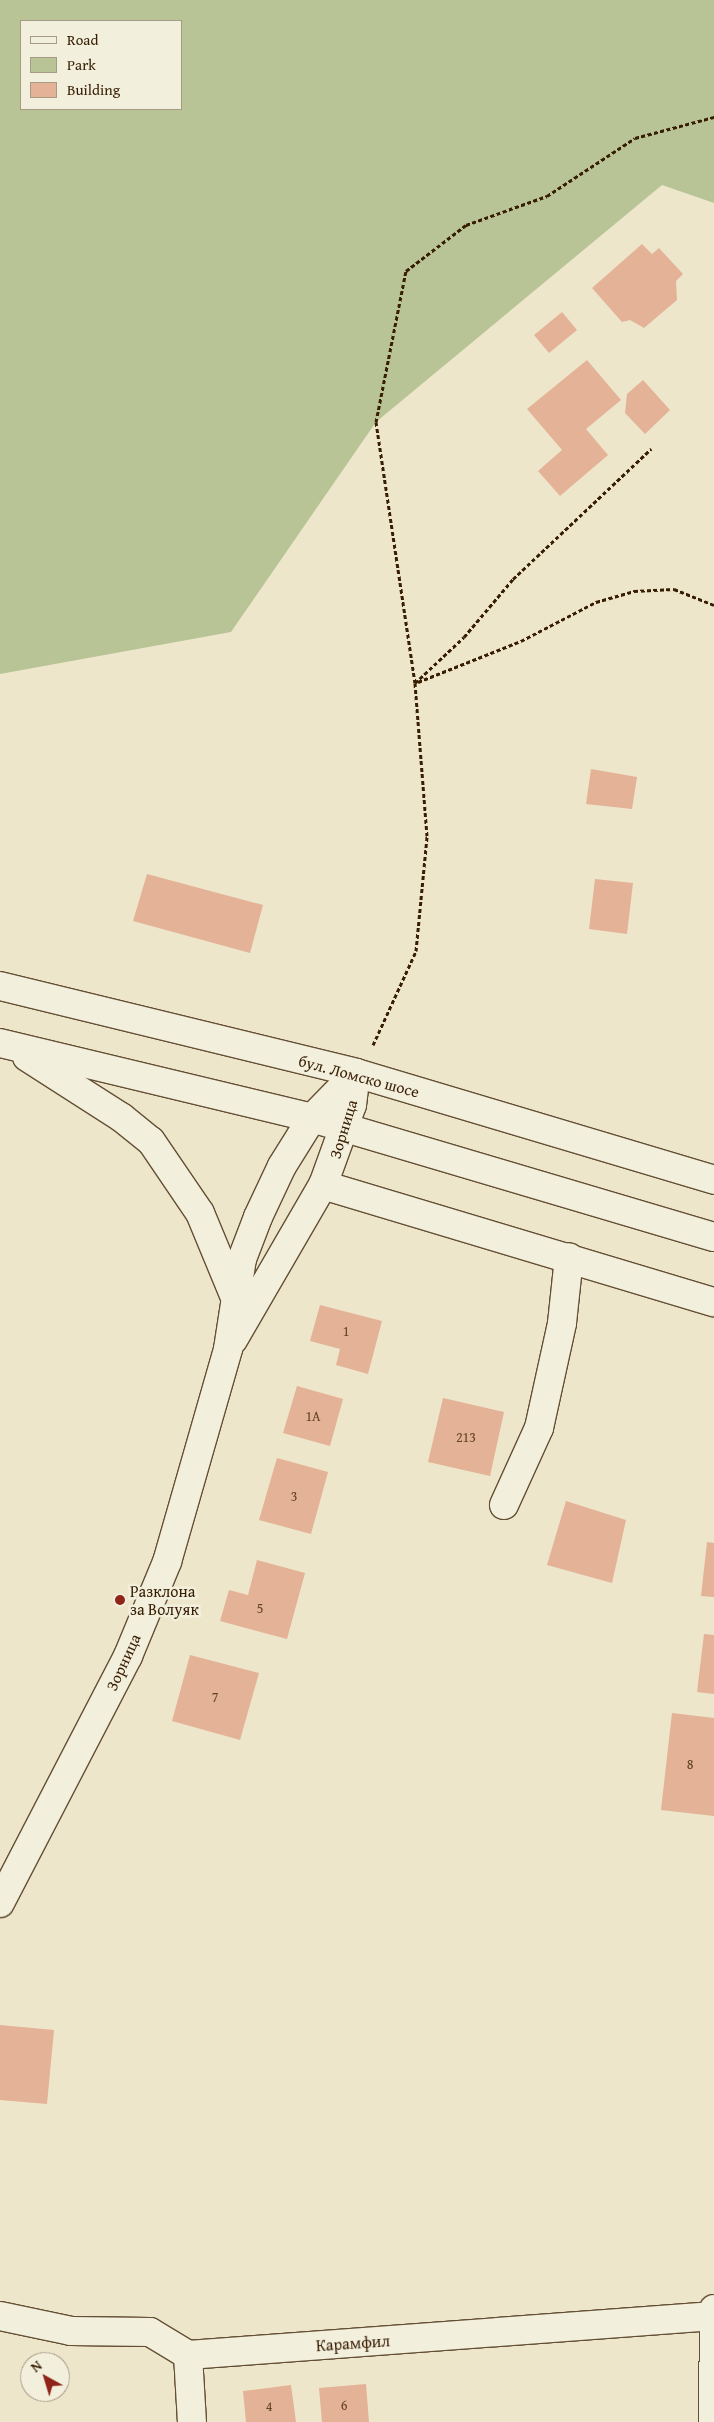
<!DOCTYPE html>
<html>
<head>
<meta charset="utf-8">
<style>
  body { margin:0 }
  #map { position:relative; width:714px; height:2422px; overflow:hidden; background:#ede6cb; font-family:"Gentium Book Plus",serif }
  div>[style] { position:absolute }
  [style*='--x'] { left:calc(var(--x)*1px); top:calc(var(--y)*1px); width:calc(var(--w)*1px); rotate:calc(var(--a)*1deg) }
  .green>* { inset:0; background:#b9c496 }
  .building>* { inset:0; background:#e4b296 }
  .path>* { height:3px; margin-top:-1.5px; transform-origin:0; background:repeating-linear-gradient(90deg,#371d01 0 4px,transparent 0 6.5px) }
  .roads { filter:drop-shadow(1px 0 #644f34) drop-shadow(-1px 0 #644f34) drop-shadow(0 1px #644f34) drop-shadow(0 -1px #644f34) }
  .street>* { height:28px; margin:-14px; padding:0 14px; transform-origin:14px; border-radius:14px; background:#f3efdd }
  .secondary>* { height:28px; margin:-14px; padding:0 14px; transform-origin:14px; border-radius:14px; background:#f3efdd }
  .dots>* { width:14px; height:14px; translate:-50% -50%; box-sizing:border-box; border:2px solid #f3efdd; border-radius:50% }
  span { translate:-50% -50%; white-space:nowrap; text-align:center; line-height:1.15; -webkit-text-stroke:5px #f3efdd; paint-order:stroke }
  .number-label { font-size:14px; color:#624226 }
  .number-label span { -webkit-text-stroke-width:0 }
  .street-label { font-size:16px; color:#371d01 }
  .poi-label { font-size:16px; color:#371d01 }
  .left { translate:0 -50%; text-align:left }
  .legend { position:absolute; left:20px; top:20px; width:162px; height:90px; box-sizing:border-box; background:#f3efdd; border:1px solid #a89b85; margin:0; padding:6px 9px; list-style:none; font-size:15px; color:#371d01 }
  .legend li { display:flex; align-items:center; gap:10px; height:25px }
  .legend b { width:25px; border:1px solid #a89b85 }
  .north { position:absolute; left:20px; top:2352px; width:50px; height:50px; box-sizing:border-box; background:#f3efdd; border:1px solid #a89b85; border-radius:50%; rotate:321deg; font-size:14px; font-weight:700; line-height:20px; text-align:center; color:#371d01 }
  .north::after { content:''; display:block; margin:auto; width:18px; height:22px; background:#8f2418; clip-path:polygon(50% 0,100% 100%,50% 72%,0 100%) }
</style>
</head>
<body>
<div id="map">
  <div class="green">
    <i style="clip-path:polygon(evenodd,0 0,714px 0,714px 203px,662px 185px,376px 422px,231px 632px,0 674px,0 0,181px 21px,181px 109px,21px 109px,21px 21px,181px 21px)"></i>
  </div>
  <div class="building">
    <i style="clip-path:polygon(642px 244px,652px 254px,659px 248px,683px 274px,676px 281px,677px 300px,644px 328px,630px 320px,622px 322px,592px 288px)"></i>
    <i style="clip-path:polygon(562px 312px,577px 330px,549px 353px,534px 335px)"></i>
    <i style="clip-path:polygon(587px 360px,621px 400px,586px 429px,608px 455px,560px 496px,538px 471px,562px 450px,527px 409px)"></i>
    <i style="clip-path:polygon(643px 380px,670px 410px,645px 434px,625px 413px,627px 394px)"></i>
    <i style="clip-path:polygon(591px 769px,637px 777px,632px 809px,586px 804px)"></i>
    <i style="clip-path:polygon(147px 874px,263px 905px,250px 953px,133px 921px)"></i>
    <i style="clip-path:polygon(595px 879px,633px 883px,627px 934px,589px 929px)"></i>
    <i style="clip-path:polygon(320px 1305px,382px 1321px,368px 1374px,336px 1365px,340px 1349px,310px 1341px)"></i>
    <i style="clip-path:polygon(297px 1386px,343px 1399px,330px 1446px,283px 1433px)"></i>
    <i style="clip-path:polygon(443px 1398px,504px 1412px,490px 1476px,428px 1462px)"></i>
    <i style="clip-path:polygon(277px 1458px,328px 1472px,311px 1534px,259px 1520px)"></i>
    <i style="clip-path:polygon(566px 1501px,626px 1520px,612px 1583px,547px 1565px)"></i>
    <i style="clip-path:polygon(707px 1542px,714px 1543px,714px 1597px,701px 1596px)"></i>
    <i style="clip-path:polygon(257px 1560px,305px 1573px,287px 1639px,220px 1621px,229px 1590px,248px 1595px)"></i>
    <i style="clip-path:polygon(704px 1634px,714px 1635px,714px 1694px,697px 1692px)"></i>
    <i style="clip-path:polygon(190px 1655px,259px 1673px,240px 1740px,172px 1721px)"></i>
    <i style="clip-path:polygon(672px 1713px,714px 1718px,714px 1816px,661px 1810px)"></i>
    <i style="clip-path:polygon(0 2025px,54px 2030px,47px 2104px,0 2100px)"></i>
    <i style="clip-path:polygon(366px 2384px,369px 2422px,322px 2422px,319px 2388px)"></i>
    <i style="clip-path:polygon(291px 2385px,296px 2422px,246px 2422px,243px 2391px)"></i>
  </div>
  <div class="path">
    <i style="--x:418;--y:682;--w:111;--a:-21.7"></i>
    <i style="--x:521;--y:641;--w:85;--a:-27.5"></i>
    <i style="--x:596;--y:602;--w:40;--a:-16"></i>
    <i style="--x:634;--y:591;--w:40;--a:-2.9"></i>
    <i style="--x:674;--y:589;--w:43;--a:21.8"></i>
    <i style="--x:415;--y:683;--w:67;--a:-43.2"></i>
    <i style="--x:464;--y:637;--w:76;--a:-49.8"></i>
    <i style="--x:513;--y:579;--w:190;--a:-43.3"></i>
    <i style="--x:373;--y:1045;--w:103;--a:-65.4"></i>
    <i style="--x:416;--y:951;--w:116;--a:-84.5"></i>
    <i style="--x:427;--y:836;--w:153;--a:-94.5"></i>
    <i style="--x:415;--y:683;--w:264;--a:-98.5"></i>
    <i style="--x:376;--y:422;--w:154;--a:-78.8"></i>
    <i style="--x:406;--y:271;--w:76;--a:-37.5"></i>
    <i style="--x:466;--y:225;--w:86;--a:-19.7"></i>
    <i style="--x:547;--y:196;--w:105;--a:-33.4"></i>
    <i style="--x:635;--y:138;--w:82;--a:-14.9"></i>
  </div>
  <div class="roads">
    <div class="street">
      <i style="--x:323;--y:1185;--w:408;--a:16.7"></i>
      <i style="--x:504;--y:1505;--w:85;--a:-65.6"></i>
      <i style="--x:539;--y:1428;--w:107;--a:-77.6"></i>
      <i style="--x:562;--y:1323;--w:66;--a:-83.9"></i>
      <i style="--x:0;--y:2316;--w:73;--a:11.9"></i>
      <i style="--x:71;--y:2331;--w:79;--a:0.7"></i>
      <i style="--x:150;--y:2332;--w:44;--a:31.2"></i>
      <i style="--x:188;--y:2355;--w:527;--a:-4.24"></i>
      <i style="--x:188;--y:2355;--w:67;--a:86.6"></i>
      <i style="--x:713;--y:2422;--w:113;--a:-89.5"></i>
    </div>
    <div class="secondary">
      <i style="--x:0;--y:986;--w:366;--a:13.7"></i>
      <i style="--x:356;--y:1073;--w:374;--a:16.6"></i>
      <i style="--x:0;--y:1043;--w:321;--a:13.5"></i>
      <i style="--x:312;--y:1118;--w:419;--a:16.5"></i>
      <i style="--x:27;--y:1057;--w:112;--a:32.6"></i>
      <i style="--x:121;--y:1117;--w:38;--a:39"></i>
      <i style="--x:151;--y:1141;--w:87;--a:55.8"></i>
      <i style="--x:200;--y:1213;--w:89;--a:67.5"></i>
      <i style="--x:233;--y:1340;--w:179;--a:-59.9"></i>
      <i style="--x:323;--y:1185;--w:85;--a:-70.1"></i>
      <i style="--x:352;--y:1105;--w:32;--a:-83"></i>
      <i style="--x:0;--y:1903;--w:278;--a:-62.6"></i>
      <i style="--x:128;--y:1656;--w:102;--a:-67.5"></i>
      <i style="--x:167;--y:1562;--w:222;--a:-74"></i>
      <i style="--x:228;--y:1349;--w:91;--a:-81.2"></i>
      <i style="--x:242;--y:1259;--w:45;--a:-69.1"></i>
      <i style="--x:258;--y:1217;--w:56;--a:-64.8"></i>
      <i style="--x:282;--y:1166;--w:57;--a:-58"></i>
      <i style="--x:312;--y:1118;--w:63;--a:-45.6"></i>
    </div>
  </div>
  <div class="dots">
    <i style="left:120px;top:1600px;background:#8f2418"></i>
  </div>
  <div class="number-label">
    <span style="left:346px;top:1331px">1</span>
    <span style="left:313px;top:1416px">1А</span>
    <span style="left:466px;top:1437px">213</span>
    <span style="left:294px;top:1496px">3</span>
    <span style="left:260px;top:1608px">5</span>
    <span style="left:215px;top:1697px">7</span>
    <span style="left:690px;top:1764px">8</span>
    <span style="left:344px;top:2405px">6</span>
    <span style="left:269px;top:2406px">4</span>
  </div>
  <div class="street-label">
    <span style="left:359px;top:1076px;rotate:15deg">бул. Ломско шосе</span>
    <span style="left:343px;top:1129px;rotate:-73deg">Зорница</span>
    <span style="left:123px;top:1662px;rotate:-65deg">Зорница</span>
    <span style="left:353px;top:2343px;rotate:-4deg">Карамфил</span>
  </div>
  <div class="poi-label">
    <span class="left" style="left:130px;top:1600px">Разклона<br>за Волуяк</span>
  </div>
  <ul class="legend">
  <li><b style="height:6px;background:#f3efdd"></b>Road</li>
  <li><b style="height:14px;background:#b9c496"></b>Park</li>
  <li><b style="height:14px;background:#e4b296"></b>Building</li>
  </ul>
  <div class="north">N</div>
</div>
</body>
</html>
